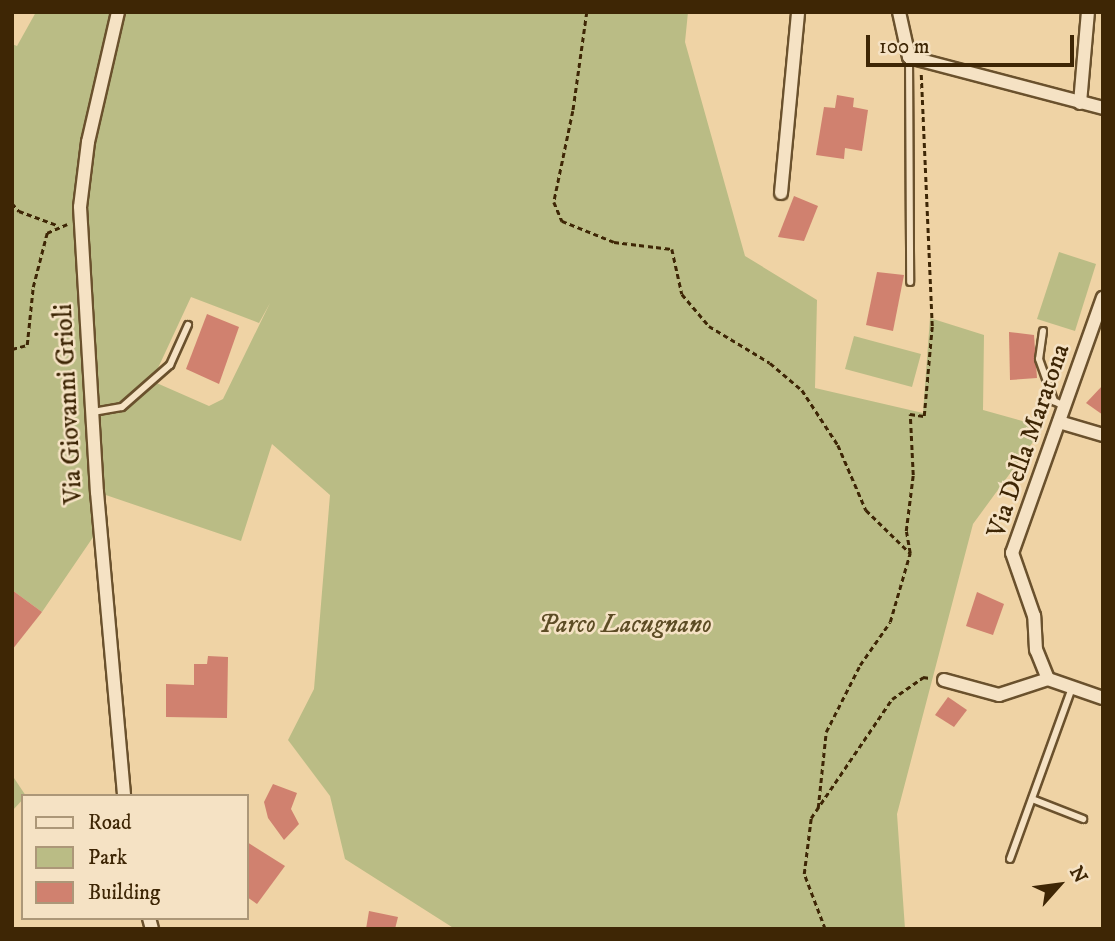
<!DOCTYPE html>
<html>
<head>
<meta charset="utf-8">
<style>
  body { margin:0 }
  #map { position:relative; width:1115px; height:941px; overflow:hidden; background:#efd3a5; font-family:"IM FELL DW Pica",serif }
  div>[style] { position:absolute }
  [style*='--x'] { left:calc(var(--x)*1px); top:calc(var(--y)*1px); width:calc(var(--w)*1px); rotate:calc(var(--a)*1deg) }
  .green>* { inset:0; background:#babc85 }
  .building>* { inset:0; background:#d0816f }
  .path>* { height:2.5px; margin-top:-1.25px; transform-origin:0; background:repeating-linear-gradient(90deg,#3e2605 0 5px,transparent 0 8.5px) }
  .roads { filter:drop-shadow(2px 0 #6a512d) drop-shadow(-2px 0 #6a512d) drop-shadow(0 2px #6a512d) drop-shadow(0 -2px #6a512d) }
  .lane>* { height:6px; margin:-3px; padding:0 3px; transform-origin:3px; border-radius:3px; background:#f5e2c4 }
  .street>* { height:12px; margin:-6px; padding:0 6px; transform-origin:6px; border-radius:6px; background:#f5e2c4 }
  span { translate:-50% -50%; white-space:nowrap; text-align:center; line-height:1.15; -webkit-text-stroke:5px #f5e2c4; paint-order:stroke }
  .street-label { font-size:26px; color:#3e2605 }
  .park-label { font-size:26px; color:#5d4c25; font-style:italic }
  .frame { position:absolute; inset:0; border:14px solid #3e2605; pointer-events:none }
  .legend { position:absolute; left:21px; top:794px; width:228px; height:126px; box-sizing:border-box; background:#f5e2c4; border:2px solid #ac9778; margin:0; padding:9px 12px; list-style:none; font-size:21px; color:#3e2605 }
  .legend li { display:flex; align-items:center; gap:14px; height:35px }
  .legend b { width:35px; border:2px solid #ac9778 }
  .north { position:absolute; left:1024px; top:850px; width:70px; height:70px; -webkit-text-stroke:5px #f5e2c4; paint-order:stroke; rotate:62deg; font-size:19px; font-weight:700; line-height:28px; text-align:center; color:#3e2605 }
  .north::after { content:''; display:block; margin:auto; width:24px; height:32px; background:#3e2605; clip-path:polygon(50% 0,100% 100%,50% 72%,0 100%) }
  .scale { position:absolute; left:866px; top:35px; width:208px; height:32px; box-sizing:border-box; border:4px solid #3e2605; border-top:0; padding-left:9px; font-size:21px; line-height:24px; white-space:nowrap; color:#3e2605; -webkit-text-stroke:5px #f5e2c4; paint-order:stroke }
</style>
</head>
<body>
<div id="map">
  <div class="green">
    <i style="clip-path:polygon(evenodd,36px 12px,688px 12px,685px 42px,745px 256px,817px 300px,815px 388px,923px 413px,930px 318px,984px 335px,983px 410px,1044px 427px,973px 524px,897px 814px,905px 929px,455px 929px,345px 859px,330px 796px,288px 740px,314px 689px,330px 495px,272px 444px,241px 541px,97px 492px,100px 527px,42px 612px,12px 590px,12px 44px,17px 46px,36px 12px,191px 297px,259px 323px,270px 303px,223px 399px,209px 406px,152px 381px,191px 297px)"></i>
    <i style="clip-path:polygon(1059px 252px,1096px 264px,1075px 331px,1037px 319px)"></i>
    <i style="clip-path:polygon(854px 336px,921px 354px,912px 387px,845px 369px)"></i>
    <i style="clip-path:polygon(12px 775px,26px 796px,12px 811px)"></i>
  </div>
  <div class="building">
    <i style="clip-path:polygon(837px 95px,854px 98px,853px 107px,868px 110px,862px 151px,845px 148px,844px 159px,816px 155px,824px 107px,835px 108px)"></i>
    <i style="clip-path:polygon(794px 196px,818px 206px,804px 241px,778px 237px)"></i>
    <i style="clip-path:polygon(877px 272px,904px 275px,893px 331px,866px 325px)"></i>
    <i style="clip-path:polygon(207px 314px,239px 327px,219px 384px,186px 369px)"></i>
    <i style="clip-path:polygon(1009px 332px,1034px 335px,1037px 378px,1010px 380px)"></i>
    <i style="clip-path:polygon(1103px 385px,1103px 415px,1086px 403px)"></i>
    <i style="clip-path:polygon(12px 590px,42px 612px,12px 650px)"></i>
    <i style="clip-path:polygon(977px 592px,1004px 604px,993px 635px,966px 626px)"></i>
    <i style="clip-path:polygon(208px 656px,228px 657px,227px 718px,166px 717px,166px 684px,194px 685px,194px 664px,207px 664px)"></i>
    <i style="clip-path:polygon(948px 697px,967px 710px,954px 727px,935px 715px)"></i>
    <i style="clip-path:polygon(273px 784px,297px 793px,291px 809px,299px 824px,284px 840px,268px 818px,264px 802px)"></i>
    <i style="clip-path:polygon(247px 842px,285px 866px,257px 904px,247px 897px)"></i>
    <i style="clip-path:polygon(369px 911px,398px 917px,395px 929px,366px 929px)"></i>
  </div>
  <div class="path">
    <i style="--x:587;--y:12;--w:100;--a:98"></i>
    <i style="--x:573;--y:111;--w:93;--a:101.8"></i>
    <i style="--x:554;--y:202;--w:21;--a:67"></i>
    <i style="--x:562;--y:221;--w:56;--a:22"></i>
    <i style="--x:614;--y:242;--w:58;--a:6.9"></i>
    <i style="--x:672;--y:249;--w:46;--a:77.5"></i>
    <i style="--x:682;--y:294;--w:42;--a:49.8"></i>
    <i style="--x:709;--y:326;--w:71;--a:31.2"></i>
    <i style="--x:770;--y:363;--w:42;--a:40.2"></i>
    <i style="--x:802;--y:390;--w:66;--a:56.8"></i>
    <i style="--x:838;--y:445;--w:71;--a:66.7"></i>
    <i style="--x:866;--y:510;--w:62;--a:44.3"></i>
    <i style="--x:12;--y:203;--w:11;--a:49"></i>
    <i style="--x:19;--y:211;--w:40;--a:20.2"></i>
    <i style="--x:12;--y:349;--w:16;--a:-15"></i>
    <i style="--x:27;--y:345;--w:58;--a:-84.1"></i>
    <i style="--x:33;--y:287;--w:56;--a:-75.5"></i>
    <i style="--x:47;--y:233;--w:22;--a:-24"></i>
    <i style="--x:818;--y:808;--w:76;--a:-84"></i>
    <i style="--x:826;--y:732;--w:75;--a:-63.1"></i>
    <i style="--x:860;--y:665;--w:52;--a:-55.1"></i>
    <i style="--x:890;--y:622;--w:72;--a:-73.8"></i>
    <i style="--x:910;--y:553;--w:22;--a:-100"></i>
    <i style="--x:906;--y:531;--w:56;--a:-82.9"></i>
    <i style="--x:913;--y:475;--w:61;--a:-92.8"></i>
    <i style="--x:910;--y:414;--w:14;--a:8"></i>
    <i style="--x:924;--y:416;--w:90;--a:-84.9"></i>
    <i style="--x:932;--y:326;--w:254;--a:-92.5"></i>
    <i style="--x:825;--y:929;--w:59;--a:-110.9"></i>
    <i style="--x:804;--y:874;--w:56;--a:-82.9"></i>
    <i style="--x:811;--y:818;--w:144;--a:-55.8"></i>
    <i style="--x:892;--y:699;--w:38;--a:-35"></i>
    <i style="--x:923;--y:677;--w:7;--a:8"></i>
  </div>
  <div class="roads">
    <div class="lane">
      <i style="--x:909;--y:57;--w:225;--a:89.7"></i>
      <i style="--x:1043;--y:331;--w:28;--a:98"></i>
      <i style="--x:1039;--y:359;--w:45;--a:70.3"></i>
      <i style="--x:1054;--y:401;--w:11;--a:27"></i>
      <i style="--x:93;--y:412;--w:29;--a:-10"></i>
      <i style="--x:122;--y:407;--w:64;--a:-41.2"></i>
      <i style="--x:170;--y:365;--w:44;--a:-65.8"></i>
      <i style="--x:1032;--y:799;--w:55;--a:21.4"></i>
      <i style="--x:1010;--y:859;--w:182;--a:-70.1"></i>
    </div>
    <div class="street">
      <i style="--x:118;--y:12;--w:133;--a:103"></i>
      <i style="--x:88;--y:142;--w:65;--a:97"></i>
      <i style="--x:80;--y:207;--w:286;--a:86.6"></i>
      <i style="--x:97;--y:492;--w:305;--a:84.9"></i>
      <i style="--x:899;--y:12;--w:46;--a:77.5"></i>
      <i style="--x:909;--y:57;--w:201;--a:14.7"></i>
      <i style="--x:1080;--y:103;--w:91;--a:-85"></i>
      <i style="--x:781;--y:193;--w:182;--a:-84.6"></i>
      <i style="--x:1059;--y:422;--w:46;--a:16.5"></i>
      <i style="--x:1048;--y:679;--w:31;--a:-112"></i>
      <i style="--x:1036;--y:650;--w:34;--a:-93"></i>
      <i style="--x:1034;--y:616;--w:67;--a:-109.2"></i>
      <i style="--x:1012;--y:553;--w:271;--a:-70.4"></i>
      <i style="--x:1048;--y:679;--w:58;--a:19.1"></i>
      <i style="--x:944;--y:680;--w:57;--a:15.3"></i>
      <i style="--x:999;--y:695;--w:52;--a:-18.1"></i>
      <i style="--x:149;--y:918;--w:11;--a:75"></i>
    </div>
  </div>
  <div class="street-label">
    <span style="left:69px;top:404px;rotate:-93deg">Via Giovanni Grioli</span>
    <span style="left:1029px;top:441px;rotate:-71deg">Via Della Maratona</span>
  </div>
  <div class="park-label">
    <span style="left:625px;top:625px">Parco Lacugnano</span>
  </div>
  <div class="frame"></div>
  <ul class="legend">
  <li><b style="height:9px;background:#f5e2c4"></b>Road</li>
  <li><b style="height:19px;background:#babc85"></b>Park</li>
  <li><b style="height:19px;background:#d0816f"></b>Building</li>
  </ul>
  <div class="north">N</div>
  <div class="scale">100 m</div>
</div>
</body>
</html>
